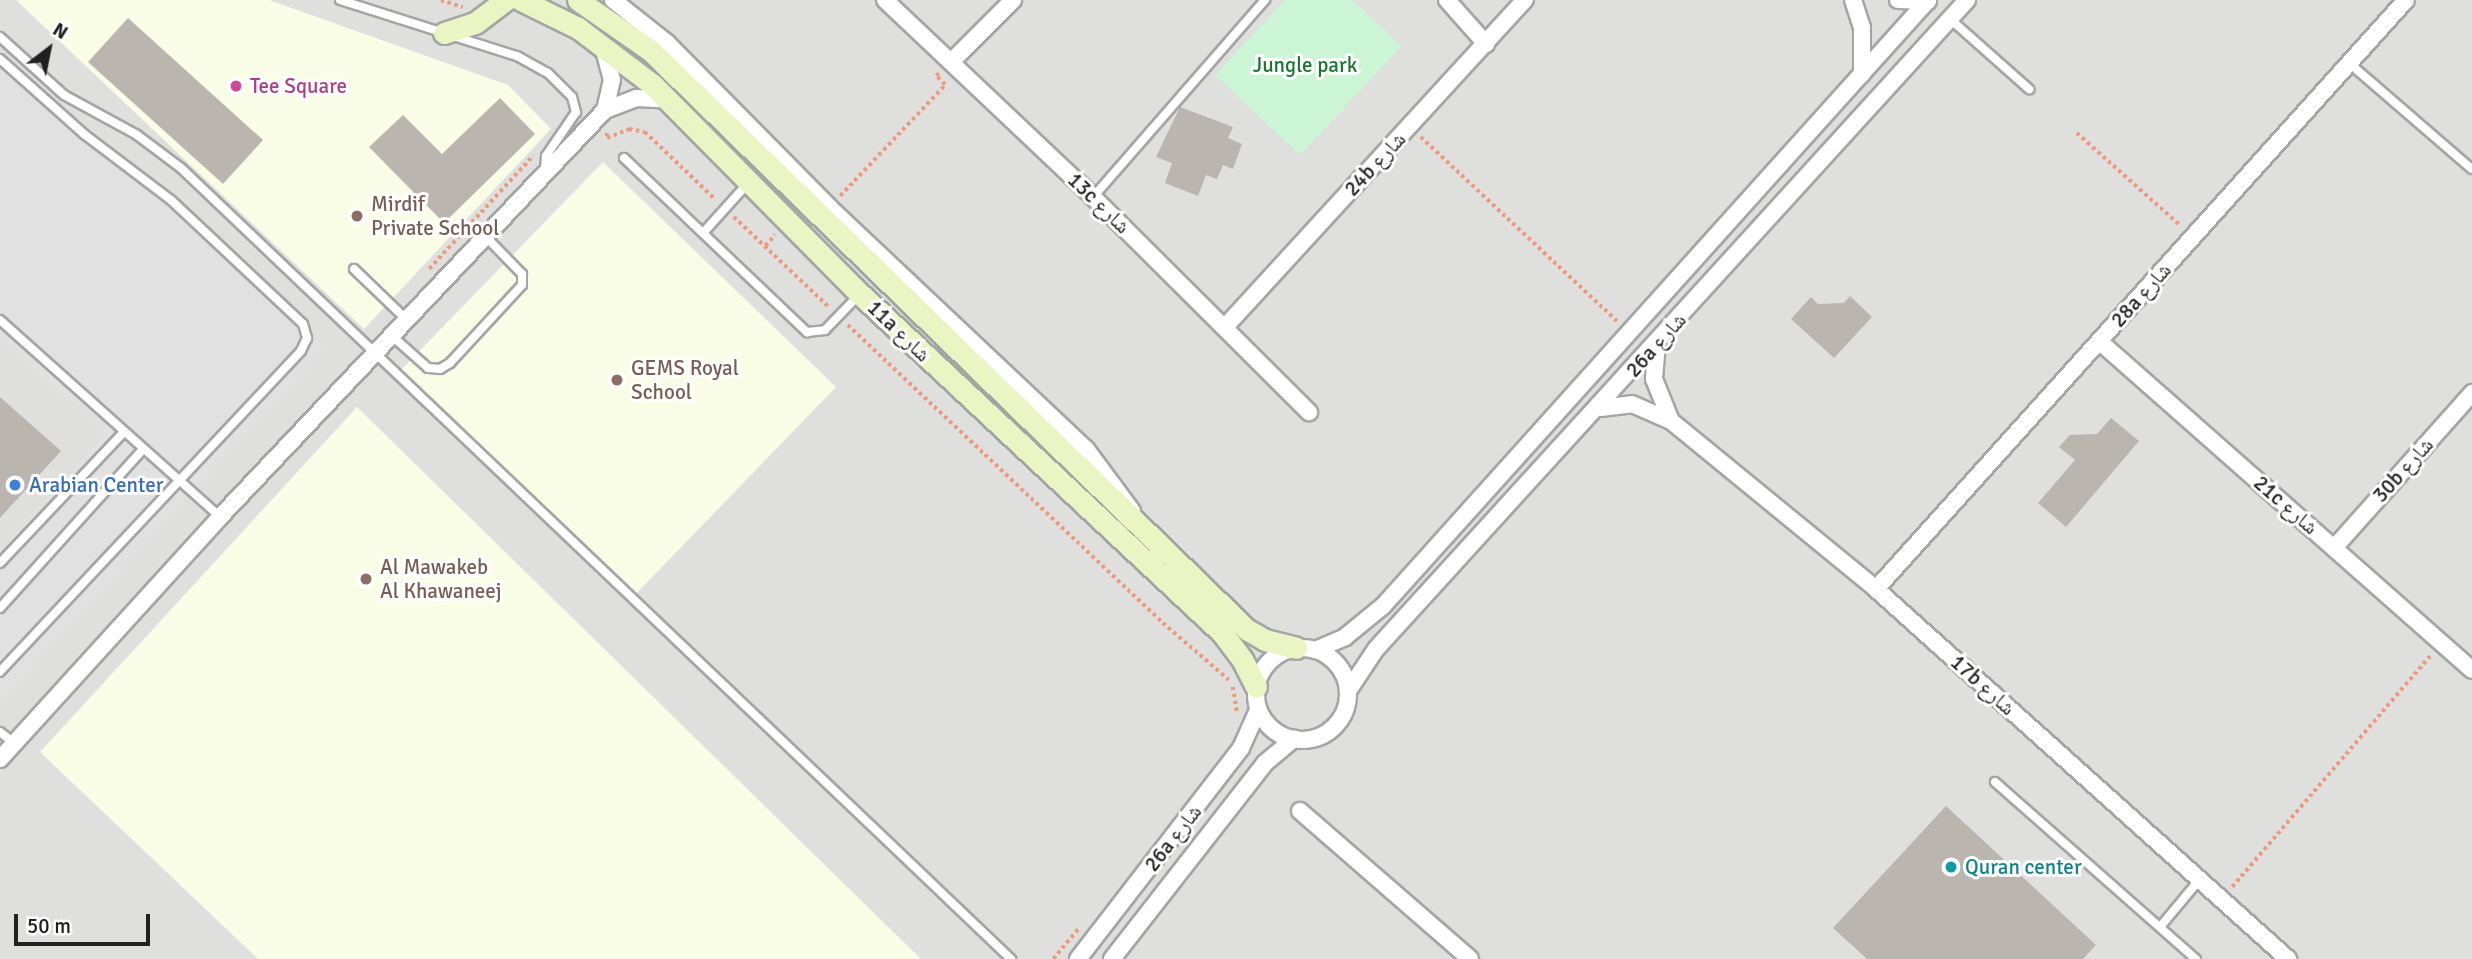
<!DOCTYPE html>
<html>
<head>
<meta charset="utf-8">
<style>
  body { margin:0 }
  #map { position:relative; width:2472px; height:959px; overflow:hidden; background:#f1efe9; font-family:Signika,"Noto Naskh Arabic",sans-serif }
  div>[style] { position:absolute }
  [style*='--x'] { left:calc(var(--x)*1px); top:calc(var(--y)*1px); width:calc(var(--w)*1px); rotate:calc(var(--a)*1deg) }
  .residential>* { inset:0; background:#dfdfde }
  .education>* { inset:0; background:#f9fde6 }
  .park>* { inset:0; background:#cbf5d5 }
  .parking>* { inset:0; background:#e1e1e1 }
  .building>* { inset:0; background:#bab6af }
  .path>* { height:3.5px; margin-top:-1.75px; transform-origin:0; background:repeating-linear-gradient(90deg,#ee997d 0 3.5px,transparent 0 7px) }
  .roads { filter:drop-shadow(2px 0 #a5a5a5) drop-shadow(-2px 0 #a5a5a5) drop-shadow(0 2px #a5a5a5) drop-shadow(0 -2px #a5a5a5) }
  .lane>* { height:8px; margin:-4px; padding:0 4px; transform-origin:4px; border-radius:4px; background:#fff }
  .street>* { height:16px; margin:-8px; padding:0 8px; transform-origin:8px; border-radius:8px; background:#fff }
  .street>.ring { margin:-8px; padding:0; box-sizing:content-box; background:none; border:16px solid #fff; border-radius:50% }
  .secondary>* { height:21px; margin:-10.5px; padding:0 10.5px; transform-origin:10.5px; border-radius:10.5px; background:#ebf5c3 }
  .dots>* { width:19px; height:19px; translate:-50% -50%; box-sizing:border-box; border:4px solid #fff; border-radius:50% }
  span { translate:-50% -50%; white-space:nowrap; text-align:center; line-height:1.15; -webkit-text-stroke:6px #fff; paint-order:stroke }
  .park-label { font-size:21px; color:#16792d }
  .hotel-label { font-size:21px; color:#b23c85 }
  .left { translate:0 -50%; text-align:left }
  .street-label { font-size:21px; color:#212121 }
  .education-label { font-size:21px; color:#785e54 }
  .shop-label { font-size:21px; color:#366cbe }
  .culture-label { font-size:21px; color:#0d838f }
  .north { position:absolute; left:14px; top:14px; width:70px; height:70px; -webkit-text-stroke:5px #fff; paint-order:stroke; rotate:32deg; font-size:19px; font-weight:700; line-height:28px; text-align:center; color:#212121 }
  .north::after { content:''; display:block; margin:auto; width:24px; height:32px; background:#212121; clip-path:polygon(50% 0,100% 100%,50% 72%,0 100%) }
  .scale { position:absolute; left:14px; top:914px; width:136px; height:32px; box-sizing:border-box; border:4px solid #212121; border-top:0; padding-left:9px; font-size:21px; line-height:24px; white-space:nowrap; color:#212121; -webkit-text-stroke:5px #fff; paint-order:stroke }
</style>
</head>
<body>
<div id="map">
  <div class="residential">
    <i style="clip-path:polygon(0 0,2472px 0,2472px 959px,0 959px)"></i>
  </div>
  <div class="education">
    <i style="clip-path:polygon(16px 0,269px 0,508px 85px,551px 129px,364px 329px)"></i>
    <i style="clip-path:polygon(603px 162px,836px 387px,631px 599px,398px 373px)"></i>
    <i style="clip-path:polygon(357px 407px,921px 959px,258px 959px,40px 752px)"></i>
  </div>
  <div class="park">
    <i style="clip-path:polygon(1285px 0,1352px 0,1402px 46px,1300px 155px,1215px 75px)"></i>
  </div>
  <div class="parking">
    <i style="clip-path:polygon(0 48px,325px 349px,0 703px,0 549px,105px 434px,0 338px)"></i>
  </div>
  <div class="building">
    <i style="clip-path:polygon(128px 18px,263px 140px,223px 184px,88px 62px)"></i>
    <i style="clip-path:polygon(500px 98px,535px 134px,444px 223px,369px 147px,403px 115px,442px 154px)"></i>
    <i style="clip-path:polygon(1180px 107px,1233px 127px,1228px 138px,1242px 144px,1233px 169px,1223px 165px,1217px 179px,1206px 175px,1198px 196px,1165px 183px,1172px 163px,1156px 157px)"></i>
    <i style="clip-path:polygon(1850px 296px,1872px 317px,1834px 358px,1791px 319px,1811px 297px,1818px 304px,1844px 303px)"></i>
    <i style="clip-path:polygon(0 397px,61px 451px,0 518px)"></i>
    <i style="clip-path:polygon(2111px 418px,2139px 441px,2066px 527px,2038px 503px,2075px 460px,2059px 447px,2070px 435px,2097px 434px)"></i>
    <i style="clip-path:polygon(1946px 806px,2096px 945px,2083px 959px,1867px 959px,1833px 928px)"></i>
  </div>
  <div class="path">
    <i style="--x:441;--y:0;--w:23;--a:18"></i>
    <i style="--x:607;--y:133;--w:5;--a:90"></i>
    <i style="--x:607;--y:138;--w:24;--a:-22"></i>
    <i style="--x:629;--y:129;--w:16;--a:11"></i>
    <i style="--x:645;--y:132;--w:98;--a:43.8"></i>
    <i style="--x:2077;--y:133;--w:138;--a:41.8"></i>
    <i style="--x:1421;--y:137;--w:269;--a:43.2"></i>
    <i style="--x:840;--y:196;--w:153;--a:-46.6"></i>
    <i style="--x:945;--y:85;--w:13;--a:-135"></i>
    <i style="--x:936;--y:76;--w:6;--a:-45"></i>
    <i style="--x:734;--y:217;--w:132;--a:43.5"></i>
    <i style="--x:765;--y:246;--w:15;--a:-48"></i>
    <i style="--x:429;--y:269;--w:154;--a:-47.4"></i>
    <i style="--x:848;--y:325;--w:434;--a:43.4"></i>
    <i style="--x:1163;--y:623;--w:87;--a:40.8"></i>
    <i style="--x:1233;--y:687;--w:26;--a:81"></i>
    <i style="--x:2232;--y:887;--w:304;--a:-49.4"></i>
    <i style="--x:1053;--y:959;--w:39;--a:-50"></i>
  </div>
  <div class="roads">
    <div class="lane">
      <i style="--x:340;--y:0;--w:186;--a:17.6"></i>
      <i style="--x:517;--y:56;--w:35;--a:29"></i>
      <i style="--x:548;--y:73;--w:34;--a:45"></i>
      <i style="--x:572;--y:97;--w:16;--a:75"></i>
      <i style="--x:576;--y:112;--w:53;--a:124.3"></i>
      <i style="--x:546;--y:156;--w:15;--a:94"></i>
      <i style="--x:1950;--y:19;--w:106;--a:41.5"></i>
      <i style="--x:0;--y:37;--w:86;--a:42.2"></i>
      <i style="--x:64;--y:95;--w:83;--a:28.7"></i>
      <i style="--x:137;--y:135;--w:55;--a:36.9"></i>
      <i style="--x:181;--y:168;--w:1147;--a:43.62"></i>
      <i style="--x:0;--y:59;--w:113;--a:41.8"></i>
      <i style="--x:84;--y:134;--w:109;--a:37.2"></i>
      <i style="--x:171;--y:200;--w:181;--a:43.2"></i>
      <i style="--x:303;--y:324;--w:15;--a:74"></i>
      <i style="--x:307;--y:338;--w:14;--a:115"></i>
      <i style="--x:301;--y:351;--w:440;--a:133.2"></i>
      <i style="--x:2349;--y:63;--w:162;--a:40.8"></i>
      <i style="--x:624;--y:158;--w:253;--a:43.6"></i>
      <i style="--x:807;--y:332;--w:18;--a:-6"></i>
      <i style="--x:825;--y:330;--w:47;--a:-45.9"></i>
      <i style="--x:1093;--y:197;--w:262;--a:-48.9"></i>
      <i style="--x:703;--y:233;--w:67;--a:-48"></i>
      <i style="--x:354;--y:269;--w:74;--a:43.9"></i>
      <i style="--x:0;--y:320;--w:295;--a:41.8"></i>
      <i style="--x:392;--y:336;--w:48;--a:41.6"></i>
      <i style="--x:428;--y:368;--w:12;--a:5"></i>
      <i style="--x:440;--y:369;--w:12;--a:-31"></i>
      <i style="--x:450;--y:363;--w:106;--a:-47.3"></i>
      <i style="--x:522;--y:285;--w:11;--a:-90"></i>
      <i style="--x:522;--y:274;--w:52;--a:-134.2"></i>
      <i style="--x:0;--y:563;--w:180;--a:-46.6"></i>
      <i style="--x:0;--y:608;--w:214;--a:-48"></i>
      <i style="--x:0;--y:732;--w:18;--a:38"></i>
      <i style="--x:1995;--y:782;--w:268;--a:41.4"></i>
      <i style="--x:2160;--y:927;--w:62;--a:-50.2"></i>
    </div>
    <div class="street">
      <i style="--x:613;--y:0;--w:68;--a:38.4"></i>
      <i style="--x:666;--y:42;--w:232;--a:45.3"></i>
      <i style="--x:829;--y:207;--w:353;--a:43.3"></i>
      <i style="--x:1086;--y:449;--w:77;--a:53.4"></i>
      <i style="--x:885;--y:0;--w:286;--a:43.4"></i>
      <i style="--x:1093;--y:197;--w:305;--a:44.9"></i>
      <i style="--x:1447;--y:0;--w:59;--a:48.4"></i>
      <i style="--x:1853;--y:0;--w:29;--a:72"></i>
      <i style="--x:1862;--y:28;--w:46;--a:90"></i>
      <i style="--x:1898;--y:0;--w:30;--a:2"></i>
      <i style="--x:951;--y:62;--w:88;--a:-45"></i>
      <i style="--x:605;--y:110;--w:33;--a:-21"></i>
      <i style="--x:636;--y:98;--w:34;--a:3"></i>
      <i style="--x:1225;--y:327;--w:444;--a:-47.5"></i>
      <i style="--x:2099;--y:341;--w:497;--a:41.4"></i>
      <i style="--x:1657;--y:344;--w:35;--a:95"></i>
      <i style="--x:1654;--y:379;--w:45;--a:68"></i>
      <i style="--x:1601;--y:408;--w:31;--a:-7"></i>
      <i style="--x:1632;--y:404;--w:43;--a:23.6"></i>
      <i style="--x:1671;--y:421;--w:265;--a:39.3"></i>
      <i style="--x:1876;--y:589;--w:554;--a:41.93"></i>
      <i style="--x:2334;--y:548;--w:208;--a:-48.3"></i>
      <i style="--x:1876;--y:589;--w:792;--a:-48.02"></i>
      <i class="ring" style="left:1256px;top:648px;width:76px;height:76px"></i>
      <i style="--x:1315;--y:650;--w:33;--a:-23"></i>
      <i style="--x:1345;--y:637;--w:49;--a:-39.2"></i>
      <i style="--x:1383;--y:606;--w:815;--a:-48.03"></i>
      <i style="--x:1348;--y:691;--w:50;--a:-56.3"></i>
      <i style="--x:1376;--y:649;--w:878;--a:-47.68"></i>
      <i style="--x:0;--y:759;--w:327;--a:-47.7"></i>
      <i style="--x:220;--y:517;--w:560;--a:-46.59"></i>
      <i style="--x:605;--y:110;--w:31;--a:-77"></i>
      <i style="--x:612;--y:80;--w:34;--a:-105"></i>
      <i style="--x:1300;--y:811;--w:225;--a:41"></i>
      <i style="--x:1078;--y:959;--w:267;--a:-52.3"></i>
      <i style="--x:1241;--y:748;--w:42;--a:-65.9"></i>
      <i style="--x:1112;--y:959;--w:249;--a:-52"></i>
      <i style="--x:1265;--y:763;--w:38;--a:-40"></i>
    </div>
    <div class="secondary">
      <i style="--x:521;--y:0;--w:64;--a:26.2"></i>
      <i style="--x:578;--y:28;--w:94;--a:37.2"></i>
      <i style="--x:653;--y:85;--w:293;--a:45.3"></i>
      <i style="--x:859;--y:293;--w:499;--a:43.1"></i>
      <i style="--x:1223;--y:634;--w:31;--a:53"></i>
      <i style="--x:1242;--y:659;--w:31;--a:63"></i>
      <i style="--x:578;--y:0;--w:89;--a:34.9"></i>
      <i style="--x:651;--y:51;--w:830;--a:44.17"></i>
      <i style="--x:1246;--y:629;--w:22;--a:30"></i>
      <i style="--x:1265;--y:640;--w:32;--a:14"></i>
      <i style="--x:444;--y:33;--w:33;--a:-18"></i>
      <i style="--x:475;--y:23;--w:39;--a:-37"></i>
    </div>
  </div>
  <div class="dots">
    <i style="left:236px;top:86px;background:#d1479c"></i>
    <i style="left:357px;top:216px;background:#8d6e63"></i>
    <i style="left:617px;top:380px;background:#8d6e63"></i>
    <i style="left:15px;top:485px;background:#3f7fe0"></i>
    <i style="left:366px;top:579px;background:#8d6e63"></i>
    <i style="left:1951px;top:867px;background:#0f9aa8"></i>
  </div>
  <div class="park-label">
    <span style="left:1305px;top:65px">Jungle park</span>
  </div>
  <div class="hotel-label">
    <span class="left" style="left:250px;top:86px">Tee Square</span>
  </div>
  <div class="street-label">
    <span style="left:1375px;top:164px;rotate:-47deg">24b شارع</span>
    <span style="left:1099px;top:203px;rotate:44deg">13c شارع</span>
    <span style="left:2141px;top:295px;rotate:-48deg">28a شارع</span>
    <span style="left:899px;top:331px;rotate:44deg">11a شارع</span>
    <span style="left:1656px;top:345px;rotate:-48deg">26a شارع</span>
    <span style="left:2403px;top:470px;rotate:-48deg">30b شارع</span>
    <span style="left:2286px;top:505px;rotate:41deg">21c شارع</span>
    <span style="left:1983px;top:685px;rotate:42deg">17b شارع</span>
    <span style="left:1173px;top:838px;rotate:-52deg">26a شارع</span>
  </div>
  <div class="education-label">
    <span class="left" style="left:371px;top:216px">Mirdif<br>Private School</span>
    <span class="left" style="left:631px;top:380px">GEMS Royal<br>School</span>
    <span class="left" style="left:380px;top:579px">Al Mawakeb<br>Al Khawaneej</span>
  </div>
  <div class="shop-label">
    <span class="left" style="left:29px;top:485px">Arabian Center</span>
  </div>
  <div class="culture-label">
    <span class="left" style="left:1965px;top:867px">Quran center</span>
  </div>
  <div class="north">N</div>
  <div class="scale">50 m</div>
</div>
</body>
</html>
